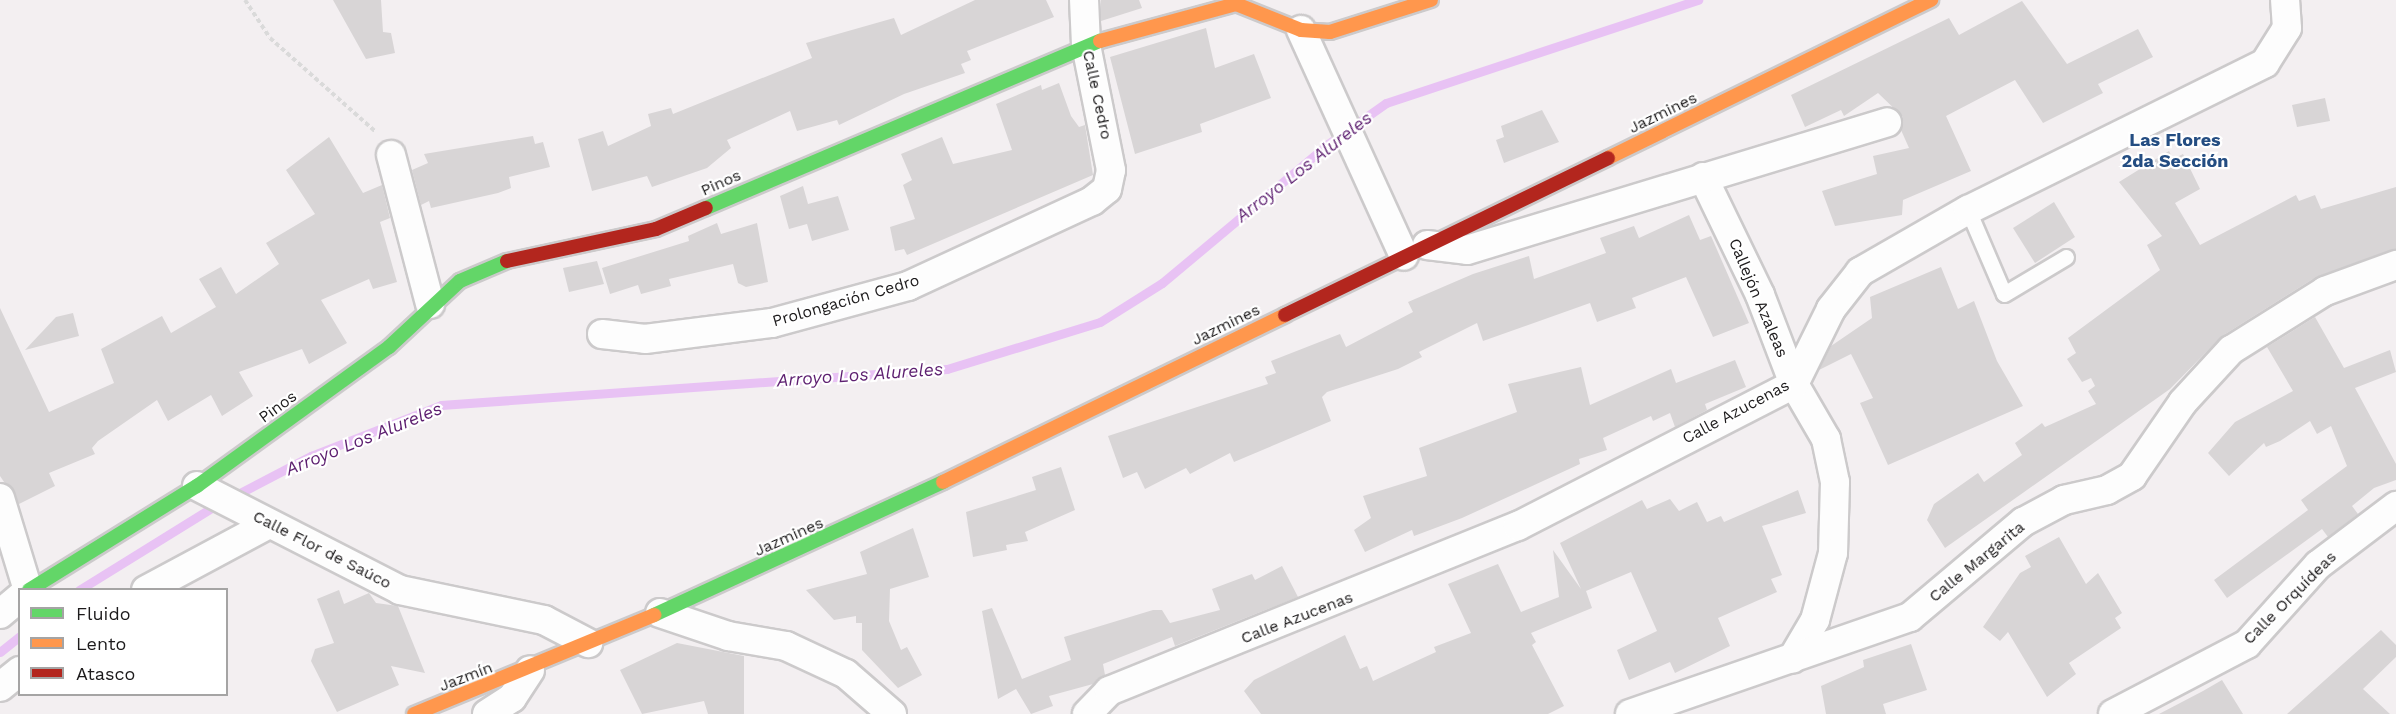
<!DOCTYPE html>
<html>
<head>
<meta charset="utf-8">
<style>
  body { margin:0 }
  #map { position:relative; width:2396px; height:714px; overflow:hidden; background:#f3eff1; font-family:"Work Sans",sans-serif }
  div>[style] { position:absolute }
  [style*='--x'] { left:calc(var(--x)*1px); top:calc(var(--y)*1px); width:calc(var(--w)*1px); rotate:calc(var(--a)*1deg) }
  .stream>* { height:9px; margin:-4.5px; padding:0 4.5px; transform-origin:4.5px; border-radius:4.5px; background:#e8c2f4 }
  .building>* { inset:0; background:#d8d5d6 }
  .path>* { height:4px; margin-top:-2px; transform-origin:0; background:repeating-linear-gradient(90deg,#dadada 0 4.5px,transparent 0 7.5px) }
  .roads { filter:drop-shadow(2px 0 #cccacb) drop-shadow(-2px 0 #cccacb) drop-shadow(0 2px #cccacb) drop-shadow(0 -2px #cccacb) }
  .lane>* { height:15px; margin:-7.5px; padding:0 7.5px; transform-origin:7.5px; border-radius:7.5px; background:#fdfdfd }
  .street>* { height:28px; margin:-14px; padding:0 14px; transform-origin:14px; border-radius:14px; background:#fdfdfd }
  .fast>* { height:14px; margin:-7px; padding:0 7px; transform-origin:7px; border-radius:7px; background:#63d668 }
  .slow>* { height:14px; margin:-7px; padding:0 7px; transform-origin:7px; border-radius:7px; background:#ff974d }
  .jam>* { height:14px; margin:-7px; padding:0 7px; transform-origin:7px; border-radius:7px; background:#b3261e }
  span { translate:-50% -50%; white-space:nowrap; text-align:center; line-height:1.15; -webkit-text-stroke:4.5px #fff; paint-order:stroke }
  .street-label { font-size:16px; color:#1d1b1c }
  .neighbourhood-label { font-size:18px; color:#244d82; font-weight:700 }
  .water-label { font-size:18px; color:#5d1f70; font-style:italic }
  .legend { position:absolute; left:18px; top:588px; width:210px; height:108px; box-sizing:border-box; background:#fff; border:2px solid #a5a4a4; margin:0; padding:8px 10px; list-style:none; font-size:18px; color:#1d1b1c }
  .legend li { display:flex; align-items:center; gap:12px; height:30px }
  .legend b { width:30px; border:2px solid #a5a4a4 }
</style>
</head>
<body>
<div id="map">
  <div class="stream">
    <i style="--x:79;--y:590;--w:155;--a:-31.8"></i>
    <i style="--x:211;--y:508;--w:113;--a:-27.5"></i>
    <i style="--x:311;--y:456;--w:140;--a:-21.4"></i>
    <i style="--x:441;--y:405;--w:507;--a:-4.07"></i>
    <i style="--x:947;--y:369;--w:160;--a:-17.1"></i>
    <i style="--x:1100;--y:322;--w:73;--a:-32.2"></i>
    <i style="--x:1162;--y:283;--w:217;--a:-39.9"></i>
    <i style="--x:1328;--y:144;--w:71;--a:-35.3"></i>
    <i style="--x:1386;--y:103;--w:329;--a:-18.3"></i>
    <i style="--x:0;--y:652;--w:26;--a:-39"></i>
  </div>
  <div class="building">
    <i style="clip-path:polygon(333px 0,381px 0,383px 32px,391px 33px,395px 53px,366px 59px)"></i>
    <i style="clip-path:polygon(975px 0,1046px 0,1054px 17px,967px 51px,971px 60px,961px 64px,965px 73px,904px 94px,839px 125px,837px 120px,797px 131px,790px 111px,727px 140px,731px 148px,707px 168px,652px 187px,647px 176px,592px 191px,578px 139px,603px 131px,608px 146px,651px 126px,648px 114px,671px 108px,673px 114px,812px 58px,806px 43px,894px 18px,901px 35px)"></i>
    <i style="clip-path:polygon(1101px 0,1139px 0,1142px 8px,1101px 21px)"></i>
    <i style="clip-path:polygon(2022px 1px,2067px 64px,2138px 29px,2153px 57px,2098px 84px,2103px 93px,2043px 123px,2015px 80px,1946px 116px,1971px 171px,1903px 200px,1902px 215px,1835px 226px,1822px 191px,1877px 174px,1873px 156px,1909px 148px,1901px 130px,1903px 117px,1878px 93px,1844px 116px,1841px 110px,1805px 127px,1791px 95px,1949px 18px,1959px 35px)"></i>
    <i style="clip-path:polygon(1206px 28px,1215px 68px,1254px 54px,1271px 98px,1200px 124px,1202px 132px,1135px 154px,1110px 57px)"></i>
    <i style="clip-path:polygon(1059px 83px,1071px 116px,1079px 127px,1085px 125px,1093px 175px,907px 255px,904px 249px,895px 251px,890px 227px,915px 219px,903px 185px,912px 180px,901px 154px,942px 137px,953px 164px,1012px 150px,996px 104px,1041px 85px,1042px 90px)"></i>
    <i style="clip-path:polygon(2325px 98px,2330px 121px,2297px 127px,2292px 105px)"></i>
    <i style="clip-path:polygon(1542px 110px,1559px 142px,1504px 163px,1496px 140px,1504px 137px,1501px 126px)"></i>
    <i style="clip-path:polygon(533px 136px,535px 144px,543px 142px,550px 167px,509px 177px,511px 188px,498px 193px,431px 208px,429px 201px,421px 205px,412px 170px,428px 163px,424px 154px)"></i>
    <i style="clip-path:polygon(329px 137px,363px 193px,382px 185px,390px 218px,380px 222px,397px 282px,373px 289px,369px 279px,321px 300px,347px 343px,309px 364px,302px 349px,239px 372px,253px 396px,222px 416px,211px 395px,168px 421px,157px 400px,98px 441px,92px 448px,95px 454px,49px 473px,55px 486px,19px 504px,0 476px,0 308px,49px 412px,114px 383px,101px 349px,162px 316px,171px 333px,216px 307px,199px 279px,221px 267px,236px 294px,279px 264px,266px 243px,315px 214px,286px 170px)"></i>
    <i style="clip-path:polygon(2169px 151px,2173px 159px,2183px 154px,2200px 189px,2175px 203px,2200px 245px,2296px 195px,2299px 201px,2315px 195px,2321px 209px,2396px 187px,2396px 249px,2316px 277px,2222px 336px,2170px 389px,1945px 548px,1927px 520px,1934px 504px,1978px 473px,1984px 482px,2022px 455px,2015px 443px,2042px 423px,2045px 427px,2096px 404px,2088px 391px,2095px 386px,2091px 378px,2082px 382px,2067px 359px,2076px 353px,2068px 338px,2160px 270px,2147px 245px,2162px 236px,2119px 182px)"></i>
    <i style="clip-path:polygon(803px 186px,808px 204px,838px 196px,849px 230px,812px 241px,807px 224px,789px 229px,780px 196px)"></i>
    <i style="clip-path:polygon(2054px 202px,2075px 237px,2035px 263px,2013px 228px)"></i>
    <i style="clip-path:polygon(1689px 215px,1700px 240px,1711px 236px,1749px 323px,1713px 337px,1686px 277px,1632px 298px,1636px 308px,1597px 322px,1590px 303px,1483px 341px,1477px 323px,1419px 352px,1422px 357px,1398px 369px,1327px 392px,1322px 397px,1331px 421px,1234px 462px,1230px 453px,1190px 474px,1186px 468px,1145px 489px,1137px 472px,1123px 478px,1108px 436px,1268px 384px,1265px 377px,1276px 373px,1271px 361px,1340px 334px,1346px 347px,1413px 312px,1408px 302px,1473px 274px,1529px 256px,1534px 279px,1606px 253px,1600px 238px,1634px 226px,1639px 238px)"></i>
    <i style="clip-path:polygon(717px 223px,721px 234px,757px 223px,768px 282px,746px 287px,738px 283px,733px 264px,669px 279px,671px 286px,641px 294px,638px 285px,610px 294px,602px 268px,689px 241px,688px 236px)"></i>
    <i style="clip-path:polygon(597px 261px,604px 284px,569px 292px,563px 268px)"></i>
    <i style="clip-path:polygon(1941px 267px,1958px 309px,1974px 301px,1997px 361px,2023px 406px,1888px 465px,1860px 403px,1873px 398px,1851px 354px,1819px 370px,1831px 346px,1872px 318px,1870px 297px)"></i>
    <i style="clip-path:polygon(73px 313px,79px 336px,25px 350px,56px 317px)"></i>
    <i style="clip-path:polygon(2315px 317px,2344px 368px,2390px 350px,2396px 372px,2355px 388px,2396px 464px,2396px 480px,2374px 488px,2352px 506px,2358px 514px,2328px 537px,2322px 529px,2227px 598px,2214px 580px,2308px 510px,2301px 500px,2347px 466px,2331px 426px,2317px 434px,2310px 421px,2280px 441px,2266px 447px,2264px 443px,2229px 476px,2208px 453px,2235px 422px,2293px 391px,2267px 347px)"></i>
    <i style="clip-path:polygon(1735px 360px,1746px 387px,1705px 404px,1707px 410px,1675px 427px,1670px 413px,1653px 421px,1651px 416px,1603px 438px,1607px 450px,1579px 459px,1580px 464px,1462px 518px,1414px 536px,1412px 530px,1365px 552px,1354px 530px,1371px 518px,1363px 496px,1427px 476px,1419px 448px,1517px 412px,1508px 384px,1581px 367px,1590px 405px,1671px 369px,1676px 383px)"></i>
    <i style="clip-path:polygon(1061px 467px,1075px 510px,1025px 532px,1028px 541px,1006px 545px,1007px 550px,973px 557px,966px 512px,1036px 490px,1032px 477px)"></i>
    <i style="clip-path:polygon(1798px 490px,1806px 513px,1762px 526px,1782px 575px,1771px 579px,1777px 592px,1718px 618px,1730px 646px,1675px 673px,1670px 662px,1629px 680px,1617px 650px,1657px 631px,1631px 572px,1586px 591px,1592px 608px,1531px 633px,1536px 642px,1532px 645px,1564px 706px,1548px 714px,1261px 714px,1244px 691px,1254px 680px,1345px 635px,1360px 669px,1367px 666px,1373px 681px,1436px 652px,1434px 647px,1471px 633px,1448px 584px,1498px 564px,1521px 612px,1559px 597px,1553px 550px,1581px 589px,1560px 543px,1642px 500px,1647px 509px,1670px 499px,1679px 511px,1697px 502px,1707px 522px,1721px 516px,1724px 522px)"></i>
    <i style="clip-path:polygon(913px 528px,929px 577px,890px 589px,889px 621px,901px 650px,907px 647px,922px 675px,898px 688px,862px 650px,862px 623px,856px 623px,856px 616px,834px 620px,806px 590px,867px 574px,860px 552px)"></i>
    <i style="clip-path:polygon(2059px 537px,2086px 584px,2098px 573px,2122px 613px,2115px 618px,2121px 628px,2069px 663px,2076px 674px,2047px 697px,2008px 632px,2000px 641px,1983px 627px,2020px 573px,2031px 567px,2025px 556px)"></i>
    <i style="clip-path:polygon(1282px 566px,1298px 597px,1175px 646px,1172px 637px,1103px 664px,1105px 675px,1093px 684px,1049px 696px,1053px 706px,1031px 714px,1016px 689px,998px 699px,982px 611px,992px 608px,1022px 679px,1071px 660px,1064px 637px,1153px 610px,1162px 610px,1170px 623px,1220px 610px,1212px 589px,1252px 574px,1255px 580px)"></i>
    <i style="clip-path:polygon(339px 590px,344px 604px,369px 593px,376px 603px,398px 606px,425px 673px,391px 666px,399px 685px,337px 712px,311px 661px,315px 649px,334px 643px,317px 599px)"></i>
    <i style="clip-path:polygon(2381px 630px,2396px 645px,2396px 657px,2363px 689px,2390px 714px,2287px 714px)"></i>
    <i style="clip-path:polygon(677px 643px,744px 656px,744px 714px,708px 714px,704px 701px,642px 714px,620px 670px)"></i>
    <i style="clip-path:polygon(1911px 644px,1927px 690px,1883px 704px,1886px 714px,1826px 714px,1821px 686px,1864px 667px,1863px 660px)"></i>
    <i style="clip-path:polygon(2222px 680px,2243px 714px,2159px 714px,2203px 691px)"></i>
  </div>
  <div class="path">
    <i style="--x:245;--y:0;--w:45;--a:56.7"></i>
    <i style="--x:270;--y:38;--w:142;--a:41.6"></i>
  </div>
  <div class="roads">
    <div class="lane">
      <i style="--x:1968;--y:210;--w:91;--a:66.8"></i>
      <i style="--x:2004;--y:294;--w:72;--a:-30.8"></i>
    </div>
    <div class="street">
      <i style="--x:1301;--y:30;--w:248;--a:65.5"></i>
      <i style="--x:391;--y:155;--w:154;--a:75.3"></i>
      <i style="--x:1703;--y:177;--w:131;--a:64.2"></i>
      <i style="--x:1760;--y:295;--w:95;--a:69.1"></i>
      <i style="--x:1794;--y:384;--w:64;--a:59.8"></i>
      <i style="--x:1826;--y:439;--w:44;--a:78.2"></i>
      <i style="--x:1835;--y:482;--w:71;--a:91.6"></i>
      <i style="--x:1833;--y:553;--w:69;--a:105"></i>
      <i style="--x:1815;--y:620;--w:45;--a:120.5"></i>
      <i style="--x:1427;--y:245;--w:40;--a:7.1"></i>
      <i style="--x:1467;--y:250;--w:439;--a:-16.9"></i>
      <i style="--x:602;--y:334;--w:43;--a:6.6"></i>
      <i style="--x:645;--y:339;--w:128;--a:-7.2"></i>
      <i style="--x:772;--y:323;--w:141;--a:-15.2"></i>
      <i style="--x:908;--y:286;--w:203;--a:-24.8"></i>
      <i style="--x:1092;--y:201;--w:19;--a:-39"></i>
      <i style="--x:1107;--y:189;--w:19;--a:-78"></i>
      <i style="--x:1111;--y:170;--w:127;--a:-101.3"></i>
      <i style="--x:1086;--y:45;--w:45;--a:-92.5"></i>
      <i style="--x:197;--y:486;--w:228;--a:27.1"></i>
      <i style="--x:400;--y:590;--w:147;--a:11.8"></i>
      <i style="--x:544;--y:620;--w:50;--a:27.6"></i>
      <i style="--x:0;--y:498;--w:96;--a:73.1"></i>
      <i style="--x:146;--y:590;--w:137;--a:-28.2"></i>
      <i style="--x:660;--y:613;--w:72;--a:18.7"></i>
      <i style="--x:728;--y:636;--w:59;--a:9.8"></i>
      <i style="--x:786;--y:646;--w:66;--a:25"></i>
      <i style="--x:846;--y:674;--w:61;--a:41"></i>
      <i style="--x:0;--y:614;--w:26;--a:-40"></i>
      <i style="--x:0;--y:687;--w:26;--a:-39"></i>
      <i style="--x:487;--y:714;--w:30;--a:-33"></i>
      <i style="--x:512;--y:698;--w:33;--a:-57"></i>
      <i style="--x:1087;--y:714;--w:32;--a:-46"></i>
      <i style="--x:1109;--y:691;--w:441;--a:-22"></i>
      <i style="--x:1518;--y:526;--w:310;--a:-27.2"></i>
      <i style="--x:1794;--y:384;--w:84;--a:-63.7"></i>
      <i style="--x:1831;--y:309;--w:47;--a:-51.9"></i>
      <i style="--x:1860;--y:272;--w:125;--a:-29.9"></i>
      <i style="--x:1968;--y:210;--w:331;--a:-26.3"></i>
      <i style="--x:2265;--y:63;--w:41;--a:-57.8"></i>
      <i style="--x:2287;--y:28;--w:28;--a:-94"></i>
      <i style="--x:1630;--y:714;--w:296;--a:-19.1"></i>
      <i style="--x:1910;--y:617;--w:148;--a:-40.1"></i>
      <i style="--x:2023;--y:522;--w:47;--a:-28.2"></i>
      <i style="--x:2064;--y:500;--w:44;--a:-13.1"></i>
      <i style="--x:2107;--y:490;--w:29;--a:-29"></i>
      <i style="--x:2132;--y:476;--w:90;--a:-55.4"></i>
      <i style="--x:2183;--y:402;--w:71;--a:-47.3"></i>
      <i style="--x:2231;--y:350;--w:111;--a:-32.1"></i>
      <i style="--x:2325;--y:291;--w:76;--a:-20.1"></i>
      <i style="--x:2113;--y:714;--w:151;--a:-27.6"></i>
      <i style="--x:2247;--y:644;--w:106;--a:-48.1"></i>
      <i style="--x:2318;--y:565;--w:98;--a:-37.1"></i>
    </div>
    <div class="fast">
      <i style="--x:706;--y:208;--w:428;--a:-23"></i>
      <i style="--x:29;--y:590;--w:198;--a:-31.8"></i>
      <i style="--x:197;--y:486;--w:237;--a:-35.9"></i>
      <i style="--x:389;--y:347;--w:97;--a:-42.9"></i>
      <i style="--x:460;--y:281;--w:51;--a:-23.1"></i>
      <i style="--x:654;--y:615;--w:318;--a:-24.7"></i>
    </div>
    <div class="slow">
      <i style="--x:1100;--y:41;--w:141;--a:-15.2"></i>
      <i style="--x:1236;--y:4;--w:70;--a:21.8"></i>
      <i style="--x:1301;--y:30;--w:29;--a:4"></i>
      <i style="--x:1330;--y:32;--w:106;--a:-17.6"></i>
      <i style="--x:1608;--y:158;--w:360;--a:-26.1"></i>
      <i style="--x:943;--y:482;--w:381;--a:-26"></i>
      <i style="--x:414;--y:714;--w:260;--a:-22.4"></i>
    </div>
    <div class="jam">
      <i style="--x:507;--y:261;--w:152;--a:-12.1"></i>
      <i style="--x:656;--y:229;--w:54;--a:-22.8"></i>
      <i style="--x:1285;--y:315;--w:359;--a:-25.9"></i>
    </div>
  </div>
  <div class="street-label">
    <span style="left:1097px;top:95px;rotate:78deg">Calle Cedro</span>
    <span style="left:1663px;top:113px;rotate:-26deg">Jazmines</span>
    <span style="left:721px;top:183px;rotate:-24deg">Pinos</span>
    <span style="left:1758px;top:298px;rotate:67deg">Callejón Azaleas</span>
    <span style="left:846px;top:301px;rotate:-16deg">Prolongación Cedro</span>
    <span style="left:1226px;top:325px;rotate:-26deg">Jazmines</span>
    <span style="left:278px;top:407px;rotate:-36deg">Pinos</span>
    <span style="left:1736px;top:412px;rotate:-28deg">Calle Azucenas</span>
    <span style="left:789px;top:537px;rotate:-24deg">Jazmines</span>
    <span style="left:322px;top:550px;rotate:27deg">Calle Flor de Saúco</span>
    <span style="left:1977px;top:562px;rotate:-39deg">Calle Margarita</span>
    <span style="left:2290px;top:598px;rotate:-45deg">Calle Orquídeas</span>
    <span style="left:1297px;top:618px;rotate:-21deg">Calle Azucenas</span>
    <span style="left:466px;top:677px;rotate:-21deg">Jazmín</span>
  </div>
  <div class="neighbourhood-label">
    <span style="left:2175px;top:151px">Las Flores<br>2da Sección</span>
  </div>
  <div class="water-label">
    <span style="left:1304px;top:167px;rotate:-38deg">Arroyo Los Alureles</span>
    <span style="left:860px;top:375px;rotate:-4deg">Arroyo Los Alureles</span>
    <span style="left:364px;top:439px;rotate:-22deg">Arroyo Los Alureles</span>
  </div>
  <ul class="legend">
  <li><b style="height:8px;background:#63d668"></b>Fluido</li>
  <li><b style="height:8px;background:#ff974d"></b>Lento</li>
  <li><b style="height:8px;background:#b3261e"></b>Atasco</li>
  </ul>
</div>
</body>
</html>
